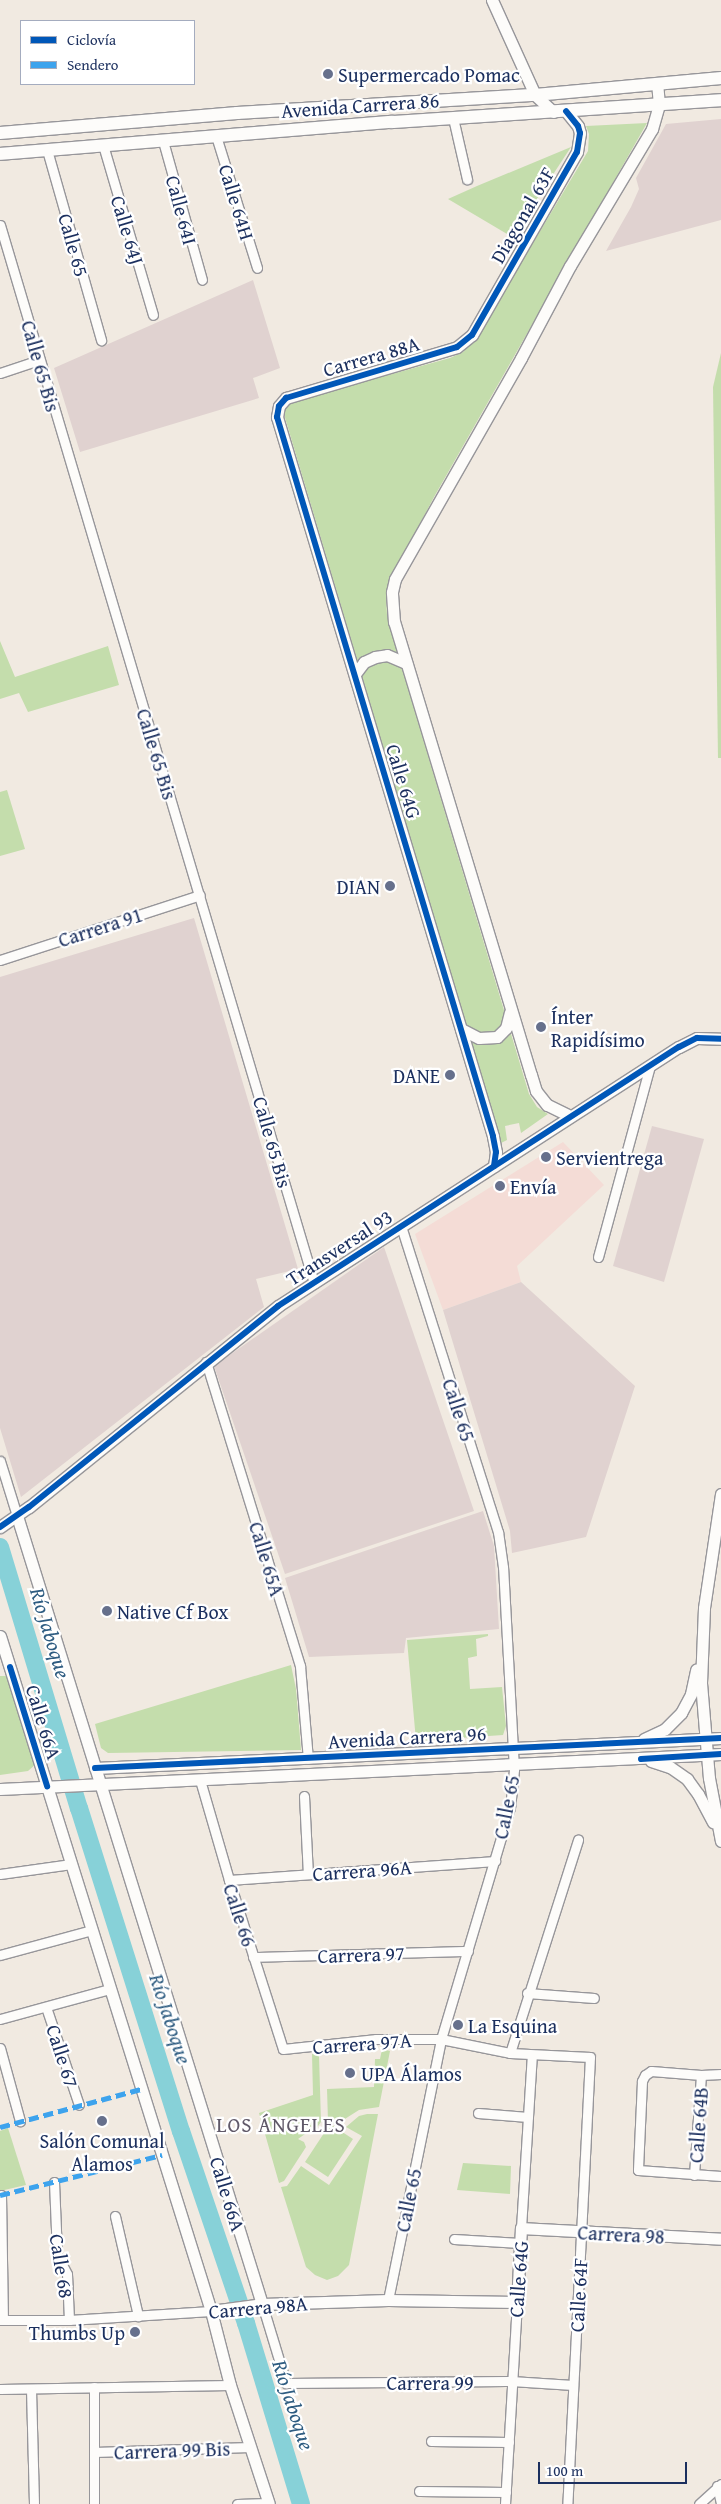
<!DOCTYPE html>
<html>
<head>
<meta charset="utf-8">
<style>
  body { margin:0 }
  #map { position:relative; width:721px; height:2504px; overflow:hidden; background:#f1eae1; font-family:"Gentium Book Plus",serif }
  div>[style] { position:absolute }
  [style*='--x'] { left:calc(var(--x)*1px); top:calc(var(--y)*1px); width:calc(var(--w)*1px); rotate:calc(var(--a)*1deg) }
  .built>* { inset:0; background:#f4dcd6 }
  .industrial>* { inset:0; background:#e0d2d0 }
  .green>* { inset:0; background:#c4ddac }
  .river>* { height:18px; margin:-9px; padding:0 9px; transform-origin:9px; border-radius:9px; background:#87d1d8 }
  .roads { filter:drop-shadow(1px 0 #97969a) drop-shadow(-1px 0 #97969a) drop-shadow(0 1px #97969a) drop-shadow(0 -1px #97969a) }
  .street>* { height:9px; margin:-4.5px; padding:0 4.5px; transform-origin:4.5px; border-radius:4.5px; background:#fdfcfa }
  .secondary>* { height:11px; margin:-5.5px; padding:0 5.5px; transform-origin:5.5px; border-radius:5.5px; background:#fdfcfa }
  .primary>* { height:12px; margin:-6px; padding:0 6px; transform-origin:6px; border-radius:6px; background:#fdfcfa }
  .quiet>* { height:5px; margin-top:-2.5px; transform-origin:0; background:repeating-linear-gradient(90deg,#3da3ed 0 10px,transparent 0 15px) }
  .cycleway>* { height:6px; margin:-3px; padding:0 3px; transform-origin:3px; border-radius:3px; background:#0057b8 }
  .dots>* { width:14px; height:14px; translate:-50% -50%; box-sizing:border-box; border:2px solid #fff; border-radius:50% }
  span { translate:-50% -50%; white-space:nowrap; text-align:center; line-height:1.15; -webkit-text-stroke:4.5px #fff; paint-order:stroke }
  .poi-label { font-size:20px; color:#1b2f5e }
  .left { translate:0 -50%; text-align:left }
  .right { translate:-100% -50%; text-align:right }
  .street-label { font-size:20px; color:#1b2f5e }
  .water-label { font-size:21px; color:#2e5c81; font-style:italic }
  .neighbourhood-label { font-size:21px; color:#605969; letter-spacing:1px }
  .legend { position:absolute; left:20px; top:20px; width:175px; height:65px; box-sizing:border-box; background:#fff; border:1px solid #a4acbf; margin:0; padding:6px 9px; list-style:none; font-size:15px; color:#1b2f5e }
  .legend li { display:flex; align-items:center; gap:10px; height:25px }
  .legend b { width:25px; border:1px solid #a4acbf }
  .scale { position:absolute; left:538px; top:2462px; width:149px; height:22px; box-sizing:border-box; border:2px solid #1b2f5e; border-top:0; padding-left:6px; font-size:15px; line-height:18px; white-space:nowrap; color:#1b2f5e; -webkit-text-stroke:4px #fff; paint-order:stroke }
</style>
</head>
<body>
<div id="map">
  <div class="built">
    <i style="clip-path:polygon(563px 1142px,604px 1185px,517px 1266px,521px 1282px,443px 1310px,415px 1234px)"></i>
  </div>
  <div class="industrial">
    <i style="clip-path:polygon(721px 119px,721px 220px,606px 251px,631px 207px,639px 189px,636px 178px,666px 124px)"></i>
    <i style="clip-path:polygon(253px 280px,280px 368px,253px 378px,259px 398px,80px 452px,54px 368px)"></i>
    <i style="clip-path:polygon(194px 918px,298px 1269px,256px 1279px,264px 1307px,21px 1497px,0 1428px,0 977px)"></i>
    <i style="clip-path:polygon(652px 1126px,704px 1139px,664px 1282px,613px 1266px)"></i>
    <i style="clip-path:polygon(384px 1247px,474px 1511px,285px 1574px,214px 1366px)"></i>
    <i style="clip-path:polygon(521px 1282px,635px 1386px,586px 1537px,512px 1553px,510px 1531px,443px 1310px)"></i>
    <i style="clip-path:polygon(483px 1511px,494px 1546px,499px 1629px,406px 1638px,404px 1653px,309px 1657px,285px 1578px)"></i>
  </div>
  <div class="green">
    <i style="clip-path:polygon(647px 123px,434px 497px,388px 585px,386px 595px,387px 615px,392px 635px,529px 1094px,537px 1107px,548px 1114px,521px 1133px,519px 1123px,505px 1126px,507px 1140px,501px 1143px,283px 411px,287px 403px,450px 358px,463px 352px,476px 338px,588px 151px,589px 134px,586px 126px)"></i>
    <i style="clip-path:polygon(571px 147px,512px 237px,448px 199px,477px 186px)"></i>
    <i style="clip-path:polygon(721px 353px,721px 758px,718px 758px,713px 387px)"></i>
    <i style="clip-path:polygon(0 641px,15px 677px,108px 646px,119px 685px,28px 712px,19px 693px,0 699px)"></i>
    <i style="clip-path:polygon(7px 790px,25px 849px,0 856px,0 792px)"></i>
    <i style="clip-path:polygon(488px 1634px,488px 1636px,476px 1639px,477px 1656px,468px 1658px,470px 1689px,502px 1687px,506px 1726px,503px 1735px,416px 1741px,407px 1640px)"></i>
    <i style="clip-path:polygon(291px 1665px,296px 1689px,301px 1750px,108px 1753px,101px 1748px,95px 1724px)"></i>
    <i style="clip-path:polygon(0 1676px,7px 1676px,36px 1764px,28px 1771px,0 1775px)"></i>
    <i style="clip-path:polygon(382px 2049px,390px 2051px,379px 2107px,359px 2110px,340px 2122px,333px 2124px,328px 2121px,327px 2089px,374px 2087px,375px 2059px,380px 2059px)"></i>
    <i style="clip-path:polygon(312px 2054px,319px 2055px,321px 2122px,315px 2130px,299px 2118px,293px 2120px,287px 2125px,295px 2121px,304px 2124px,305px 2134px,298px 2139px,304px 2142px,306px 2147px,284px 2181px,279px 2183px,259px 2113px,313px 2095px)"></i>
    <i style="clip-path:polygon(367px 2114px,378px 2114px,349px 2265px,338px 2276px,327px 2280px,315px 2275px,306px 2267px,281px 2187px,287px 2186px,301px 2166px,329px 2185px,362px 2136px,346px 2127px,359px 2116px)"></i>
    <i style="clip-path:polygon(330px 2124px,353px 2139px,328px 2177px,305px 2162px)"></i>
    <i style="clip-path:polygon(8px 2128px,26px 2185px,0 2191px,0 2131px)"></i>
    <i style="clip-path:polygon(463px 2163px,511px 2166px,510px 2194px,457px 2190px)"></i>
  </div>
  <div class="river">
    <i style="--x:0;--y:1547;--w:273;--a:73.2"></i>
    <i style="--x:79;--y:1808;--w:339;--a:72.5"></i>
    <i style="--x:181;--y:2131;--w:203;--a:71.3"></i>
    <i style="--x:246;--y:2323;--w:189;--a:73.1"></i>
  </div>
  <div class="roads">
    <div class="street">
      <i style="--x:453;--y:118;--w:63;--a:77.1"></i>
      <i style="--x:216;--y:136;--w:138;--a:72.7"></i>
      <i style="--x:163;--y:141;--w:144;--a:74.3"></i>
      <i style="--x:103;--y:145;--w:177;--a:73.6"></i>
      <i style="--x:47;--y:150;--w:198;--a:74.1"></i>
      <i style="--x:0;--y:225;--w:1104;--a:73.47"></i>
      <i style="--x:0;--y:373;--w:41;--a:-18.4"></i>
      <i style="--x:0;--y:960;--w:210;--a:-18"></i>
      <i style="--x:598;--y:1257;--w:199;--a:-74.8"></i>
      <i style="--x:206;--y:1362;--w:318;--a:72.8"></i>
      <i style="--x:300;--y:1666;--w:93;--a:85.1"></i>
      <i style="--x:0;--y:1461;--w:58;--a:72.8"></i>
      <i style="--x:200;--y:1780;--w:104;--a:73.8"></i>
      <i style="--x:229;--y:1880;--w:177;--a:72.3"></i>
      <i style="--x:283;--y:2049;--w:94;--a:-6.1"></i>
      <i style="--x:376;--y:2039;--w:65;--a:0"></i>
      <i style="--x:441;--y:2039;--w:70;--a:11.5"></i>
      <i style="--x:510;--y:2053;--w:80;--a:2.9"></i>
      <i style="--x:590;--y:2057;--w:448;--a:92.9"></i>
      <i style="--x:304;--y:1796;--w:78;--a:87.1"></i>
      <i style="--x:0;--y:1874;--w:72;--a:-8"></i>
      <i style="--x:229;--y:1880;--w:267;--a:-4.1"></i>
      <i style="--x:0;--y:1955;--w:95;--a:-15.2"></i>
      <i style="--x:253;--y:1957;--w:215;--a:-1.6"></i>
      <i style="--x:527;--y:1993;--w:67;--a:4.3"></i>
      <i style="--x:46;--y:2007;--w:103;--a:71.4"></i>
      <i style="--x:0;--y:2019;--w:114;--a:-15.3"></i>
      <i style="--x:0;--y:2048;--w:76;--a:74.7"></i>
      <i style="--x:510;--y:2053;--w:224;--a:-72.3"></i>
      <i style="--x:721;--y:2074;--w:20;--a:177"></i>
      <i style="--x:701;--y:2075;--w:50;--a:-175.4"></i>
      <i style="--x:651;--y:2071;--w:7;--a:146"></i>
      <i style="--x:645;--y:2075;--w:7;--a:117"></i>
      <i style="--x:642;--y:2081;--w:89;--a:92.6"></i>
      <i style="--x:638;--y:2170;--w:83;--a:4.1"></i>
      <i style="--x:478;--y:2113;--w:50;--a:4.6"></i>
      <i style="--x:694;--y:2175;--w:100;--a:-86"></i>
      <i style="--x:54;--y:2182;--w:73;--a:87.6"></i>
      <i style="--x:57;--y:2255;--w:21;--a:62"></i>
      <i style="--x:67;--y:2274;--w:46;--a:87.5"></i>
      <i style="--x:1;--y:2195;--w:125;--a:89.1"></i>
      <i style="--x:115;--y:2216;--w:103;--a:77"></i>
      <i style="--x:521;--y:2228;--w:173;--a:-86.4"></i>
      <i style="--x:454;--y:2239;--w:66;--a:3.5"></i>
      <i style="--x:388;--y:2300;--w:266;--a:-78.5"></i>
      <i style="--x:441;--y:2039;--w:241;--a:-73.4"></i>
      <i style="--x:510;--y:1808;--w:39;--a:-84"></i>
      <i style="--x:514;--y:1769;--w:202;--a:-93.1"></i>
      <i style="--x:503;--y:1567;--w:35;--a:-98"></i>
      <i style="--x:498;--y:1532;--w:320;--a:-107.6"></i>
      <i style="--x:262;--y:2304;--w:83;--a:73.1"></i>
      <i style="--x:286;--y:2383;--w:225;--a:-0.5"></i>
      <i style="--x:511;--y:2381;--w:62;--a:3.7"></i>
      <i style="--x:0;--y:2320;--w:69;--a:0"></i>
      <i style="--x:69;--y:2320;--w:142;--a:-3.6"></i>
      <i style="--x:0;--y:2389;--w:230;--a:-1"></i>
      <i style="--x:31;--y:2389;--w:115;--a:88.5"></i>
      <i style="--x:431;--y:2441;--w:78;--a:0.7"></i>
      <i style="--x:94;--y:2452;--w:156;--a:-1.8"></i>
      <i style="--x:717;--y:2486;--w:18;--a:77"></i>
      <i style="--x:419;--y:2491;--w:87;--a:0.7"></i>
      <i style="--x:94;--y:2504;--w:117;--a:-90"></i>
      <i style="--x:237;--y:2504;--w:31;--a:-2"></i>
      <i style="--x:505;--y:2504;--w:202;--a:-86.6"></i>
      <i style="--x:699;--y:2504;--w:30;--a:-42"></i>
    </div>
    <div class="secondary">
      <i style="--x:492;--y:0;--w:104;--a:65.6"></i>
      <i style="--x:535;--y:95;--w:25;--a:43"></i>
      <i style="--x:355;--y:674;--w:15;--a:-53"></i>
      <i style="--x:364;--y:662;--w:12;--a:-24"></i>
      <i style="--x:375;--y:657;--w:12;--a:-9"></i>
      <i style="--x:387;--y:655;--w:21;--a:23"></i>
      <i style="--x:461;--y:1029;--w:20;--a:27"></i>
      <i style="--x:479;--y:1038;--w:18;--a:-3"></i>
      <i style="--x:497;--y:1037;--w:13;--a:-45"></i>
      <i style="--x:506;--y:1028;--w:16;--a:-76"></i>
      <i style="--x:570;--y:1116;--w:25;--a:-154"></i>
      <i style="--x:547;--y:1105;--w:18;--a:-128"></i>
      <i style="--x:536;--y:1091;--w:17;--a:-107"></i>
      <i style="--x:531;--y:1075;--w:473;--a:-106.8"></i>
      <i style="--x:394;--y:622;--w:30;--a:-94"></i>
      <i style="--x:392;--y:592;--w:13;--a:-77"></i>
      <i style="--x:395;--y:579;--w:254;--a:-60.3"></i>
      <i style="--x:521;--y:358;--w:104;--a:-62"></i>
      <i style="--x:570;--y:266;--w:160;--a:-59.1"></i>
      <i style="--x:652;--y:129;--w:25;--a:-74"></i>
      <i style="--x:659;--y:105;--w:21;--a:-95"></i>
      <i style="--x:494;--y:1166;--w:14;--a:-82"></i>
      <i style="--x:496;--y:1152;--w:16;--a:-101"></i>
      <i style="--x:493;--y:1136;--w:751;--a:-106.72"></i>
      <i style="--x:277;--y:417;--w:11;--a:-80"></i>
      <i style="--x:279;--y:406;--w:11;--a:-49"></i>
      <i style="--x:286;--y:398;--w:178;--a:-16.6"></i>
      <i style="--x:457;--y:347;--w:19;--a:-39"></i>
      <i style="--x:472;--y:335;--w:211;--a:-60.2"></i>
      <i style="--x:577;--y:152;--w:19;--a:-81"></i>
      <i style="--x:580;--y:133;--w:7;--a:-106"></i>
      <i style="--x:578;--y:126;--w:19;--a:-129"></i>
      <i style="--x:721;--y:1494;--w:115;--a:98.5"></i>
      <i style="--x:704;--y:1608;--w:75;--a:92.3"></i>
      <i style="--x:701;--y:1683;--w:95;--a:85.2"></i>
      <i style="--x:709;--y:1778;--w:64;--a:79.2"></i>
      <i style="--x:17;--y:1516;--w:825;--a:72.73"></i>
      <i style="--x:0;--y:1527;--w:35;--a:-35"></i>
      <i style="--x:29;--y:1507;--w:320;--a:-38.9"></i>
      <i style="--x:278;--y:1306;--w:477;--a:-32.9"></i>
      <i style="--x:679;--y:1047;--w:20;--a:-27"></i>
      <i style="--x:697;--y:1038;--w:24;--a:2"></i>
      <i style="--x:0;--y:1636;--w:707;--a:72.64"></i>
      <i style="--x:211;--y:2311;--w:76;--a:75.6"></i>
      <i style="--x:230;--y:2385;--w:125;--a:71.9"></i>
      <i style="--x:644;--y:1739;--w:23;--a:-25"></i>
      <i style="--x:665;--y:1729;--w:23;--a:-45"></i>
      <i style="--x:681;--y:1713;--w:21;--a:-62"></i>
      <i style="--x:691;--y:1694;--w:25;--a:-78"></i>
      <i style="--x:651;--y:1761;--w:20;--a:18"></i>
      <i style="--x:670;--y:1767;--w:21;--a:35"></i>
      <i style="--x:687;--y:1779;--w:19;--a:54"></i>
      <i style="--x:698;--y:1794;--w:32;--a:62"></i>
      <i style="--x:95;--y:1768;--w:627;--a:-2.74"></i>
      <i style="--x:0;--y:1789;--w:722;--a:-2.78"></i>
      <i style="--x:211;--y:2311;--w:51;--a:-7.8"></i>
      <i style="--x:262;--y:2304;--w:126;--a:-1.8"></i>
      <i style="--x:388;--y:2300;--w:129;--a:0.9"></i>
      <i style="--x:517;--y:2302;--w:74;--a:-86.9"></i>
      <i style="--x:521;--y:2228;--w:200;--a:3.1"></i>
    </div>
    <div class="primary">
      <i style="--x:0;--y:133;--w:238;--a:-4.8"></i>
      <i style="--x:237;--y:113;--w:299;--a:-3.5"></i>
      <i style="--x:535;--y:95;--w:187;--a:-5.2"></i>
      <i style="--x:0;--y:154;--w:393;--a:-4.7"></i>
      <i style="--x:392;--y:122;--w:330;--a:-3.8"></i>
    </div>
  </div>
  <div class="quiet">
    <i style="--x:0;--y:2127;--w:146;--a:-15.1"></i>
    <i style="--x:0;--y:2195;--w:167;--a:-13.9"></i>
  </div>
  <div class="cycleway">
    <i style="--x:494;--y:1166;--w:14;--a:-82"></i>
    <i style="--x:496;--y:1152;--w:16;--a:-101"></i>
    <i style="--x:493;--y:1136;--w:751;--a:-106.72"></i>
    <i style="--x:277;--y:417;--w:11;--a:-80"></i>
    <i style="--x:279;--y:406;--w:11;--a:-49"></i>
    <i style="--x:286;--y:398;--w:178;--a:-16.6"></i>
    <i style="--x:457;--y:347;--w:19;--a:-39"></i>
    <i style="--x:472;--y:335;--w:211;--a:-60.2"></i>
    <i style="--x:577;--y:152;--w:19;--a:-81"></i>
    <i style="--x:580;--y:133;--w:7;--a:-106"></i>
    <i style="--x:578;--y:126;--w:19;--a:-129"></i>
    <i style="--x:0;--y:1527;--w:35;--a:-35"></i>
    <i style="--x:29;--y:1507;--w:320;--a:-38.9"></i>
    <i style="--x:278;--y:1306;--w:477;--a:-32.9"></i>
    <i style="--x:679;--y:1047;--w:20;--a:-27"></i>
    <i style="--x:697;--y:1038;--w:24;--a:2"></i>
    <i style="--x:10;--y:1667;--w:125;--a:72.7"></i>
    <i style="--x:641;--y:1759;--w:80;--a:-3.6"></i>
    <i style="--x:95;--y:1768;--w:627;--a:-2.74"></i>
  </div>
  <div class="dots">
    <i style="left:328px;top:74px;background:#66708c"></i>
    <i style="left:390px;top:886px;background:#66708c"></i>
    <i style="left:541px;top:1027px;background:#66708c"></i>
    <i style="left:450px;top:1075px;background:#66708c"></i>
    <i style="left:546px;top:1157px;background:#66708c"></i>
    <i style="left:500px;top:1186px;background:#66708c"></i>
    <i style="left:107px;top:1611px;background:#66708c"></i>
    <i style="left:458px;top:2025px;background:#66708c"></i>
    <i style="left:350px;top:2073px;background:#66708c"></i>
    <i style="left:102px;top:2121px;background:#66708c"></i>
    <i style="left:135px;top:2332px;background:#66708c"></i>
  </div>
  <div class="poi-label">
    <span class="left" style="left:338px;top:74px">Supermercado Pomac</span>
    <span class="right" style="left:380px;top:886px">DIAN</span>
    <span class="left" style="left:551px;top:1028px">Ínter<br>Rapidísimo</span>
    <span class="right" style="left:440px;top:1075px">DANE</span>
    <span class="left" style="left:556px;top:1157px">Servientrega</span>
    <span class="left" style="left:510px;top:1186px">Envía</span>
    <span class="left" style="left:117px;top:1611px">Native Cf Box</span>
    <span class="left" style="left:468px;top:2025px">La Esquina</span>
    <span class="left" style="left:361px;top:2073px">UPA Álamos</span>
    <span style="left:102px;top:2152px">Salón Comunal<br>Alamos</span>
    <span class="right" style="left:125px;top:2332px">Thumbs Up</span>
  </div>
  <div class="street-label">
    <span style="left:360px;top:105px;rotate:-4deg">Avenida Carrera 86</span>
    <span style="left:237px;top:202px;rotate:73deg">Calle 64H</span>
    <span style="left:182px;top:210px;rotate:75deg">Calle 64I</span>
    <span style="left:522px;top:215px;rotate:-60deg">Diagonal 63F</span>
    <span style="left:128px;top:230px;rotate:73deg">Calle 64J</span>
    <span style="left:74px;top:245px;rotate:74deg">Calle 65</span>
    <span style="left:371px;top:356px;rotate:-16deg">Carrera 88A</span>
    <span style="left:41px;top:366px;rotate:74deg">Calle 65 Bis</span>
    <span style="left:157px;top:754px;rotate:73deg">Calle 65 Bis</span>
    <span style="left:404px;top:781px;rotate:73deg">Calle 64G</span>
    <span style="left:100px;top:927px;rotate:-18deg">Carrera 91</span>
    <span style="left:273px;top:1142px;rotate:74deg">Calle 65 Bis</span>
    <span style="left:339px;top:1247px;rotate:-33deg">Transversal 93</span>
    <span style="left:459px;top:1410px;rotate:72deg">Calle 65</span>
    <span style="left:267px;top:1559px;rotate:73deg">Calle 65A</span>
    <span style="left:44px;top:1722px;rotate:73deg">Calle 66A</span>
    <span style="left:407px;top:1737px;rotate:-3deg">Avenida Carrera 96</span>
    <span style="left:506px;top:1807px;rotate:-79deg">Calle 65</span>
    <span style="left:362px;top:1870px;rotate:-4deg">Carrera 96A</span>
    <span style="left:240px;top:1915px;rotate:72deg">Calle 66</span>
    <span style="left:361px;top:1954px;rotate:-2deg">Carrera 97</span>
    <span style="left:362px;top:2043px;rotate:-4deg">Carrera 97A</span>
    <span style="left:63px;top:2056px;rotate:72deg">Calle 67</span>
    <span style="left:698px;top:2125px;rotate:-86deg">Calle 64B</span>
    <span style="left:228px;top:2194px;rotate:73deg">Calle 66A</span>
    <span style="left:408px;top:2200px;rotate:-79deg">Calle 65</span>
    <span style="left:621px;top:2234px;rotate:3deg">Carrera 98</span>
    <span style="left:62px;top:2266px;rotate:81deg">Calle 68</span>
    <span style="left:518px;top:2279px;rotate:-86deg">Calle 64G</span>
    <span style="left:578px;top:2295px;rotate:-87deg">Calle 64F</span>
    <span style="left:258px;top:2307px;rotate:-5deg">Carrera 98A</span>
    <span style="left:430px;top:2382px">Carrera 99</span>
    <span style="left:172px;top:2450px;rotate:-2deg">Carrera 99 Bis</span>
  </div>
  <div class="water-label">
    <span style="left:50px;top:1633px;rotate:73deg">Río Jaboque</span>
    <span style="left:170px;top:2019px;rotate:72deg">Río Jaboque</span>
    <span style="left:293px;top:2405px;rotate:72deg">Río Jaboque</span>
  </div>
  <div class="neighbourhood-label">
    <span style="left:281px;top:2125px">LOS ÁNGELES</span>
  </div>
  <ul class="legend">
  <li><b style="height:6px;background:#0057b8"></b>Ciclovía</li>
  <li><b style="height:6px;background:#3da3ed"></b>Sendero</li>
  </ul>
  <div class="scale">100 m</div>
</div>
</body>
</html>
